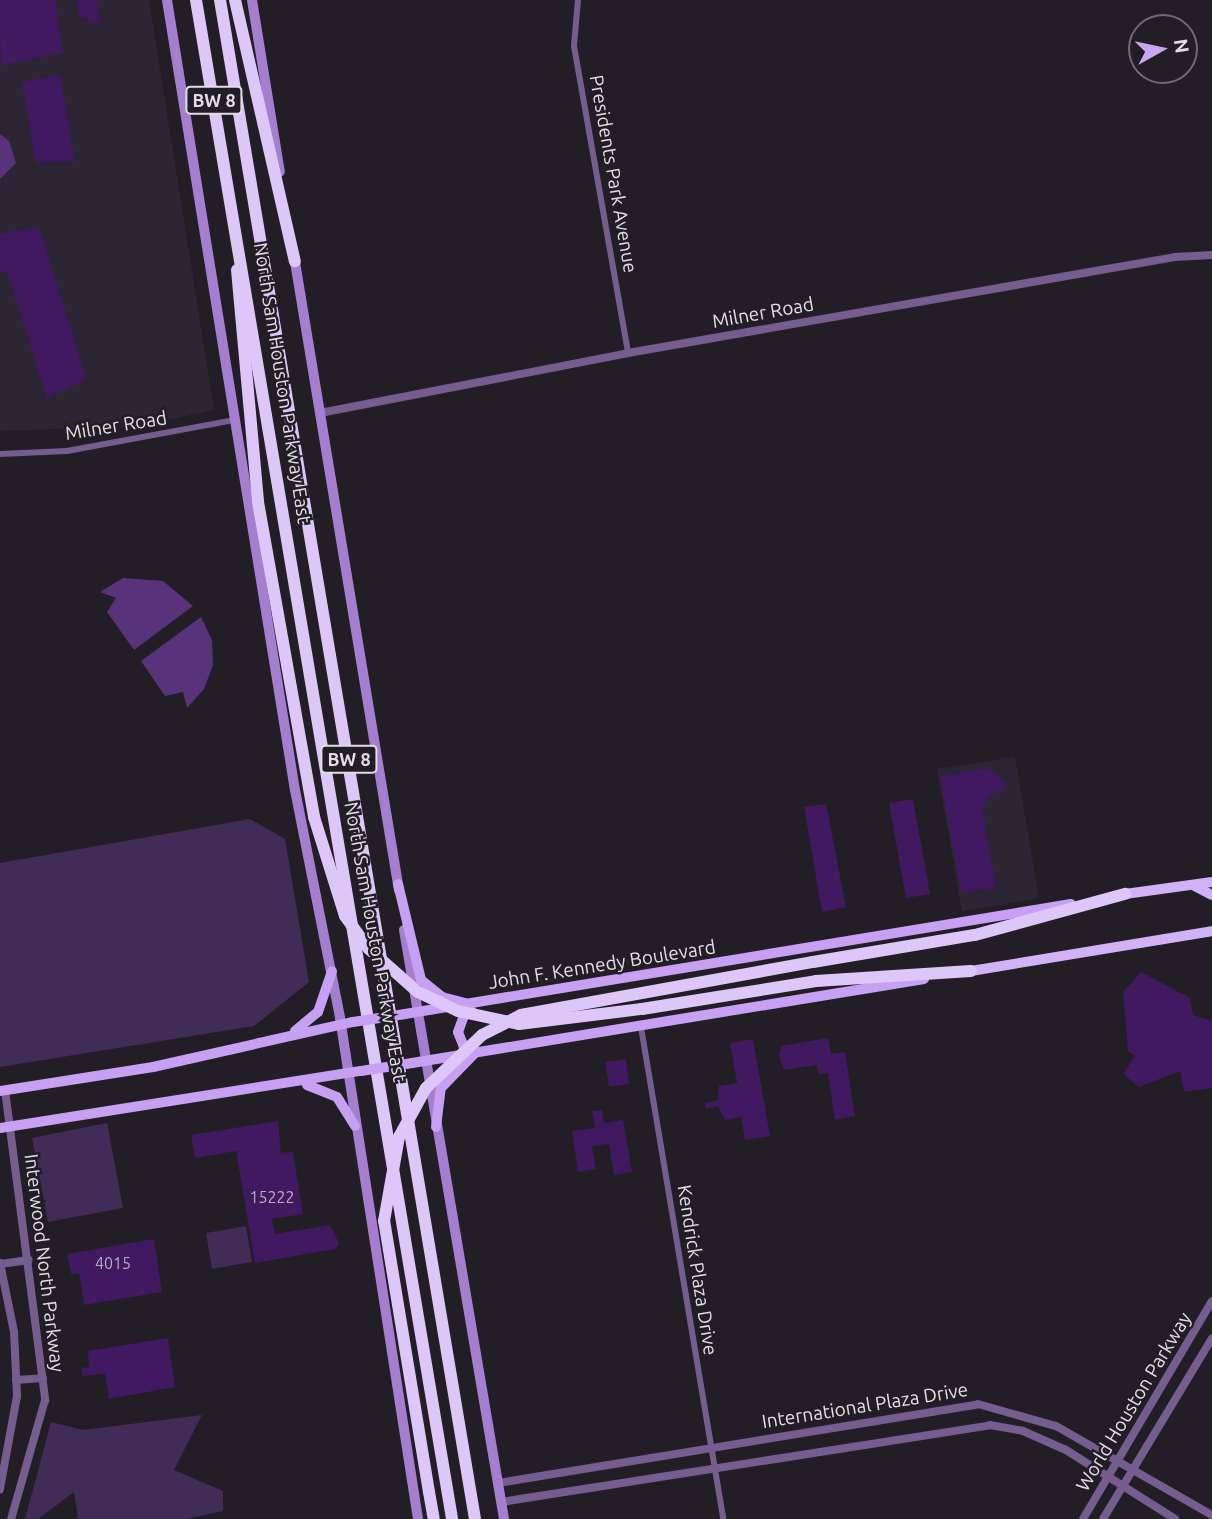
<!DOCTYPE html>
<html>
<head>
<meta charset="utf-8">
<style>
  body { margin:0 }
  #map { position:relative; width:1212px; height:1519px; overflow:hidden; background:#221e26; font-family:Ubuntu,sans-serif }
  div>[style] { position:absolute }
  [style*='--x'] { left:calc(var(--x)*1px); top:calc(var(--y)*1px); width:calc(var(--w)*1px); rotate:calc(var(--a)*1deg) }
  .built>* { inset:0; background:#2c2634 }
  .green>* { inset:0; background:#412b57 }
  .water>* { inset:0; background:#58327b }
  .building>* { inset:0; background:#401961 }
  .minor>* { height:6px; margin:-3px; padding:0 3px; transform-origin:3px; border-radius:3px; background:#755d8f }
  .tertiary>* { height:8px; margin:-4px; padding:0 4px; transform-origin:4px; border-radius:4px; background:#755d8f }
  .secondary>* { height:10px; margin:-5px; padding:0 5px; transform-origin:5px; border-radius:5px; background:#a67ecf }
  .primary>* { height:10px; margin:-5px; padding:0 5px; transform-origin:5px; border-radius:5px; background:#c79ff3 }
  .trunk>* { height:10px; margin:-5px; padding:0 5px; transform-origin:5px; border-radius:5px; background:#d2b2f6 }
  .motorway>* { height:12px; margin:-6px; padding:0 6px; transform-origin:6px; border-radius:6px; background:#ddc6f8 }
  .primary-bridge>* { height:10px; margin:-5px; padding:0 5px; transform-origin:5px; border-radius:5px; background:#c79ff3 }
  .motorway-bridge>* { height:12px; margin:-6px; padding:0 6px; transform-origin:6px; border-radius:6px; background:#ddc6f8 }
  span { translate:-50% -50%; white-space:nowrap; text-align:center; line-height:1.15; -webkit-text-stroke:5px #221e26; paint-order:stroke }
  .number-label { font-size:16px; color:#b9aec4 }
  .number-label span { -webkit-text-stroke-width:0 }
  .shield-label span { padding:2px 5px; background:#221e26; border:2px solid; border-radius:5px; -webkit-text-stroke-width:0 }
  .shield-label { font-size:18px; color:#e1dfe5; font-weight:700 }
  .street-label { font-size:19px; color:#e1dfe5 }
  .north { position:absolute; left:1128px; top:14px; width:70px; height:70px; box-sizing:border-box; background:#221e26; border:2px solid #6e6b72; border-radius:50%; rotate:81deg; font-size:19px; font-weight:700; line-height:28px; text-align:center; color:#e1dfe5 }
  .north::after { content:''; display:block; margin:auto; width:24px; height:32px; background:#c8a6ef; clip-path:polygon(50% 0,100% 100%,50% 72%,0 100%) }
</style>
</head>
<body>
<div id="map">
  <div class="built">
    <i style="clip-path:polygon(0 0,149px 0,214px 410px,140px 426px,0 431px)"></i>
    <i style="clip-path:polygon(1015px 757px,1039px 898px,962px 911px,937px 769px)"></i>
  </div>
  <div class="green">
    <i style="clip-path:polygon(250px 819px,285px 839px,309px 982px,254px 1026px,0 1067px,0 863px)"></i>
    <i style="clip-path:polygon(107px 1123px,123px 1208px,48px 1222px,32px 1138px)"></i>
    <i style="clip-path:polygon(246px 1226px,252px 1262px,212px 1269px,206px 1233px)"></i>
    <i style="clip-path:polygon(202px 1415px,174px 1470px,223px 1491px,223px 1511px,186px 1519px,78px 1519px,74px 1492px,38px 1519px,25px 1519px,51px 1422px,83px 1430px)"></i>
  </div>
  <div class="water">
    <i style="clip-path:polygon(0 134px,9px 141px,16px 163px,0 179px)"></i>
    <i style="clip-path:polygon(123px 578px,163px 581px,193px 606px,134px 650px,107px 612px,116px 598px,100px 592px)"></i>
    <i style="clip-path:polygon(201px 617px,212px 640px,213px 665px,204px 689px,187px 708px,183px 692px,165px 696px,141px 661px)"></i>
  </div>
  <div class="building">
    <i style="clip-path:polygon(0 0,55px 0,63px 53px,1px 65px)"></i>
    <i style="clip-path:polygon(77px 0,96px 0,100px 22px,89px 24px,88px 17px,80px 18px)"></i>
    <i style="clip-path:polygon(60px 75px,75px 161px,36px 163px,22px 82px)"></i>
    <i style="clip-path:polygon(39px 227px,86px 379px,47px 398px,7px 271px,0 272px,0 234px)"></i>
    <i style="clip-path:polygon(988px 768px,1004px 779px,1006px 790px,991px 794px,982px 808px,996px 888px,961px 893px,940px 776px)"></i>
    <i style="clip-path:polygon(913px 799px,930px 894px,906px 898px,889px 803px)"></i>
    <i style="clip-path:polygon(826px 804px,846px 907px,822px 912px,804px 807px)"></i>
    <i style="clip-path:polygon(1141px 972px,1190px 998px,1193px 1015px,1212px 1021px,1212px 1088px,1184px 1092px,1180px 1071px,1139px 1087px,1123px 1074px,1135px 1056px,1128px 1051px,1123px 992px)"></i>
    <i style="clip-path:polygon(828px 1038px,831px 1054px,845px 1052px,855px 1116px,835px 1120px,828px 1073px,818px 1074px,817px 1065px,784px 1070px,779px 1056px,781px 1046px)"></i>
    <i style="clip-path:polygon(753px 1039px,770px 1136px,745px 1140px,741px 1117px,725px 1120px,718px 1106px,706px 1109px,705px 1103px,718px 1100px,719px 1086px,737px 1083px,730px 1043px)"></i>
    <i style="clip-path:polygon(626px 1059px,629px 1084px,609px 1087px,605px 1062px)"></i>
    <i style="clip-path:polygon(602px 1110px,604px 1123px,623px 1120px,632px 1172px,614px 1175px,609px 1144px,592px 1146px,596px 1169px,578px 1172px,572px 1131px,595px 1128px,592px 1111px)"></i>
    <i style="clip-path:polygon(278px 1121px,281px 1154px,293px 1152px,303px 1214px,272px 1219px,275px 1234px,330px 1225px,339px 1243px,335px 1249px,255px 1263px,236px 1151px,195px 1158px,191px 1135px)"></i>
    <i style="clip-path:polygon(154px 1239px,162px 1292px,84px 1305px,79px 1273px,71px 1274px,67px 1254px)"></i>
    <i style="clip-path:polygon(168px 1338px,175px 1387px,109px 1399px,105px 1374px,83px 1376px,81px 1368px,89px 1367px,88px 1351px)"></i>
  </div>
  <div class="minor">
    <i style="--x:578;--y:0;--w:46;--a:95"></i>
    <i style="--x:574;--y:46;--w:312;--a:80"></i>
    <i style="--x:0;--y:454;--w:67;--a:-2.6"></i>
    <i style="--x:67;--y:451;--w:171;--a:-10.5"></i>
    <i style="--x:641;--y:1027;--w:499;--a:80.5"></i>
  </div>
  <div class="tertiary">
    <i style="--x:320;--y:413;--w:314;--a:-11"></i>
    <i style="--x:628;--y:353;--w:555;--a:-9.95"></i>
    <i style="--x:1175;--y:257;--w:37;--a:-3"></i>
    <i style="--x:5;--y:1090;--w:313;--a:82.6"></i>
    <i style="--x:45;--y:1400;--w:124;--a:105.9"></i>
    <i style="--x:0;--y:1263;--w:70;--a:78.5"></i>
    <i style="--x:14;--y:1332;--w:64;--a:87.3"></i>
    <i style="--x:17;--y:1396;--w:95;--a:100.4"></i>
    <i style="--x:0;--y:1264;--w:29;--a:-8"></i>
    <i style="--x:16;--y:1380;--w:27;--a:-4"></i>
    <i style="--x:498;--y:1483;--w:486;--a:-9.3"></i>
    <i style="--x:978;--y:1404;--w:81;--a:15.8"></i>
    <i style="--x:1056;--y:1426;--w:180;--a:29.7"></i>
    <i style="--x:501;--y:1502;--w:495;--a:-8.9"></i>
    <i style="--x:990;--y:1425;--w:34;--a:10"></i>
    <i style="--x:1023;--y:1431;--w:47;--a:23.8"></i>
    <i style="--x:1066;--y:1450;--w:129;--a:32.3"></i>
    <i style="--x:1083;--y:1519;--w:253;--a:-59.4"></i>
    <i style="--x:1103;--y:1519;--w:211;--a:-58.9"></i>
  </div>
  <div class="secondary">
    <i style="--x:167;--y:0;--w:800;--a:80.8"></i>
    <i style="--x:295;--y:790;--w:232;--a:78.8"></i>
    <i style="--x:340;--y:1018;--w:507;--a:81.15"></i>
    <i style="--x:252;--y:0;--w:174;--a:80.8"></i>
    <i style="--x:294;--y:256;--w:643;--a:80.6"></i>
    <i style="--x:404;--y:930;--w:597;--a:80.36"></i>
  </div>
  <div class="primary">
    <i style="--x:398;--y:884;--w:99;--a:76.5"></i>
    <i style="--x:421;--y:980;--w:27;--a:39"></i>
    <i style="--x:442;--y:997;--w:23;--a:15"></i>
    <i style="--x:405;--y:1014;--w:675;--a:-9.38"></i>
    <i style="--x:295;--y:1031;--w:30;--a:-40"></i>
    <i style="--x:318;--y:1012;--w:43;--a:-71.1"></i>
    <i style="--x:472;--y:1050;--w:9;--a:-159"></i>
    <i style="--x:464;--y:1047;--w:16;--a:-112"></i>
    <i style="--x:458;--y:1032;--w:20;--a:-70"></i>
    <i style="--x:465;--y:1013;--w:7;--a:-16"></i>
    <i style="--x:412;--y:1063;--w:519;--a:-9.32"></i>
    <i style="--x:307;--y:1085;--w:32;--a:22"></i>
    <i style="--x:337;--y:1097;--w:34;--a:58"></i>
    <i style="--x:0;--y:1091;--w:155;--a:-8.9"></i>
    <i style="--x:153;--y:1067;--w:205;--a:-12.7"></i>
    <i style="--x:436;--y:1127;--w:39;--a:-83"></i>
    <i style="--x:441;--y:1088;--w:49;--a:-45.8"></i>
    <i style="--x:0;--y:1128;--w:365;--a:-9"></i>
  </div>
  <div class="trunk">
    <i style="--x:1193;--y:885;--w:21;--a:28"></i>
    <i style="--x:1125;--y:894;--w:88;--a:-7.9"></i>
    <i style="--x:971;--y:971;--w:244;--a:-9.4"></i>
  </div>
  <div class="motorway">
    <i style="--x:196;--y:0;--w:1540;--a:80.43"></i>
    <i style="--x:220;--y:0;--w:1540;--a:80.47"></i>
    <i style="--x:235;--y:0;--w:268;--a:77.1"></i>
    <i style="--x:237;--y:270;--w:233;--a:84.8"></i>
    <i style="--x:258;--y:502;--w:320;--a:79.9"></i>
    <i style="--x:813;--y:962;--w:164;--a:-9.5"></i>
    <i style="--x:975;--y:935;--w:156;--a:-15.3"></i>
    <i style="--x:642;--y:1009;--w:176;--a:-9.1"></i>
    <i style="--x:816;--y:981;--w:155;--a:-3.7"></i>
    <i style="--x:429;--y:1492;--w:27;--a:80"></i>
  </div>
  <div class="primary-bridge">
    <i style="--x:353;--y:1022;--w:53;--a:-8.7"></i>
    <i style="--x:361;--y:1071;--w:52;--a:-8.9"></i>
  </div>
  <div class="motorway-bridge">
    <i style="--x:314;--y:817;--w:104;--a:72.6"></i>
    <i style="--x:345;--y:916;--w:41;--a:54"></i>
    <i style="--x:369;--y:949;--w:65;--a:41.3"></i>
    <i style="--x:418;--y:992;--w:44;--a:25.4"></i>
    <i style="--x:458;--y:1011;--w:62;--a:12"></i>
    <i style="--x:519;--y:1024;--w:124;--a:-7"></i>
    <i style="--x:429;--y:1492;--w:275;--a:-99.4"></i>
    <i style="--x:384;--y:1221;--w:85;--a:-79.9"></i>
    <i style="--x:399;--y:1137;--w:56;--a:-61.1"></i>
    <i style="--x:426;--y:1088;--w:77;--a:-43.4"></i>
    <i style="--x:482;--y:1035;--w:44;--a:-27.1"></i>
    <i style="--x:521;--y:1015;--w:297;--a:-10.3"></i>
  </div>
  <div class="number-label">
    <span style="left:272px;top:1197px">15222</span>
    <span style="left:113px;top:1263px">4015</span>
  </div>
  <div class="shield-label">
    <span style="left:214px;top:100px">BW 8</span>
    <span style="left:349px;top:759px">BW 8</span>
  </div>
  <div class="street-label">
    <span style="left:613px;top:174px;rotate:80deg">Presidents Park Avenue</span>
    <span style="left:763px;top:313px;rotate:-10deg">Milner Road</span>
    <span style="left:282px;top:383px;rotate:81deg">North Sam Houston Parkway East</span>
    <span style="left:116px;top:426px;rotate:-9deg">Milner Road</span>
    <span style="left:375px;top:942px;rotate:80deg">North Sam Houston Parkway East</span>
    <span style="left:602px;top:965px;rotate:-9deg">John F. Kennedy Boulevard</span>
    <span style="left:44px;top:1263px;rotate:83deg">Interwood North Parkway</span>
    <span style="left:697px;top:1270px;rotate:81deg">Kendrick Plaza Drive</span>
    <span style="left:1134px;top:1402px;rotate:-59deg">World Houston Parkway</span>
    <span style="left:865px;top:1406px;rotate:-9deg">International Plaza Drive</span>
  </div>
  <div class="north">N</div>
</div>
</body>
</html>
